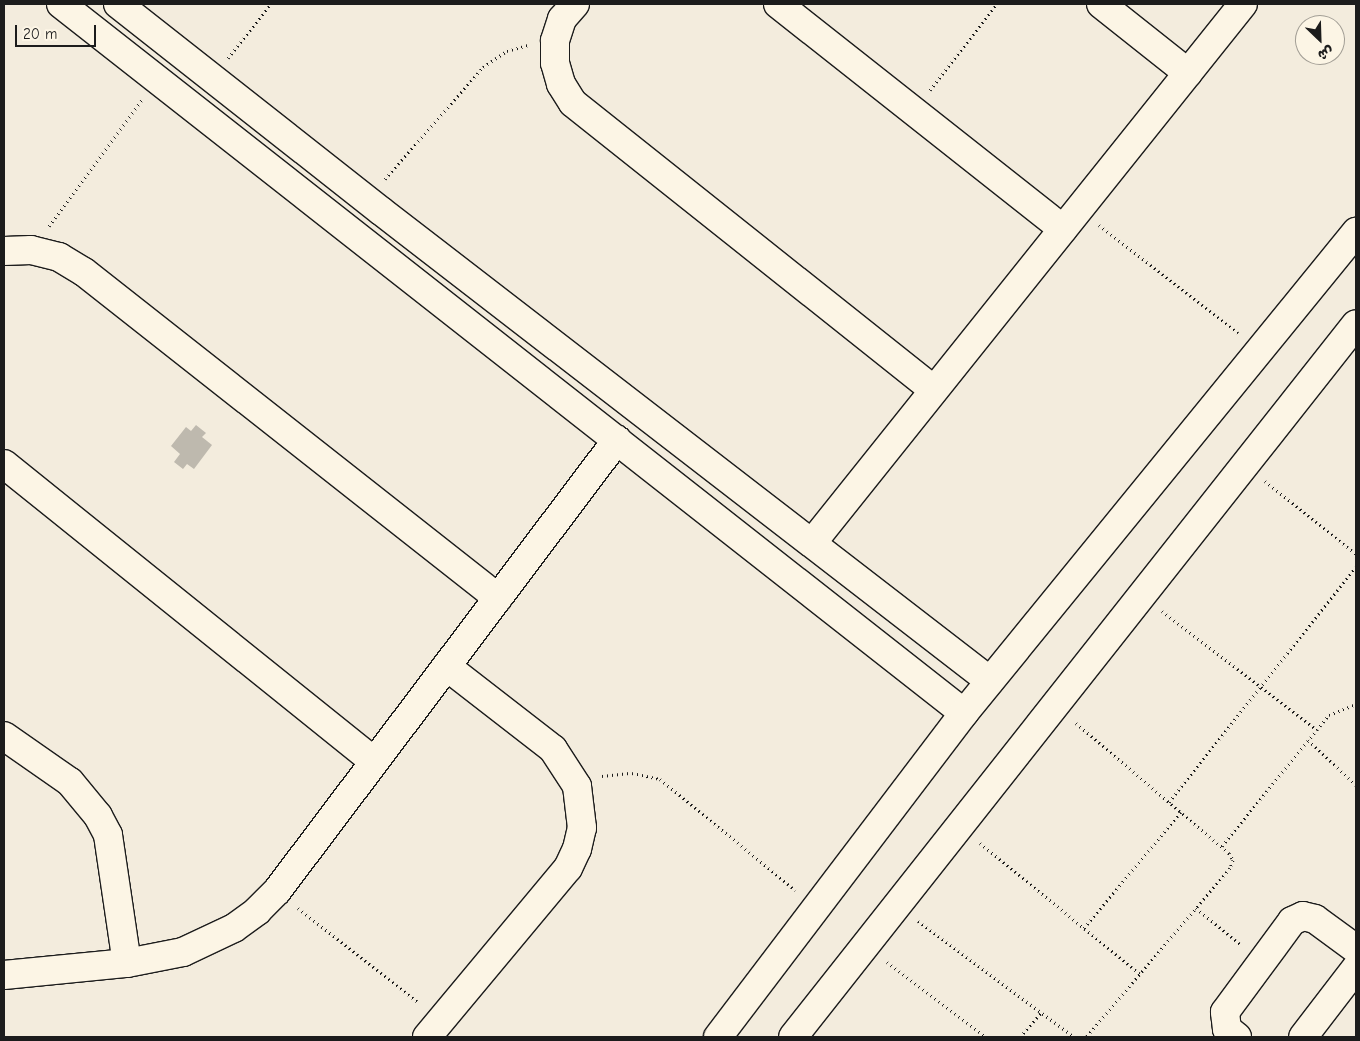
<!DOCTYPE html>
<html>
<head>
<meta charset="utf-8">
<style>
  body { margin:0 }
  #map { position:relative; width:1360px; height:1041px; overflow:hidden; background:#f3ecdd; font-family:"Comic Neue","Playpen Sans Arabic",sans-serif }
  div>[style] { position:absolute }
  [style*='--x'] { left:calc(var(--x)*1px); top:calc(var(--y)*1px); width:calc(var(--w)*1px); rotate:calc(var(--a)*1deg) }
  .building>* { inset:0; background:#beb9ae }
  .path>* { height:3px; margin-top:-1.5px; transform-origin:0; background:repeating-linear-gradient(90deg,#1c1c1c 0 1px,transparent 0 5px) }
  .roads { filter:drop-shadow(1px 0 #1c1c1c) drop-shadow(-1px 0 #1c1c1c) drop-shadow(0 1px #1c1c1c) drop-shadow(0 -1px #1c1c1c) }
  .minor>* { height:28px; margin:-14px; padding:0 14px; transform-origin:14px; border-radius:14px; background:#fcf5e5 }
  span { translate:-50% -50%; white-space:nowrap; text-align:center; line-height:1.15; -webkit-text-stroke:4px #fcf5e5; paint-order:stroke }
  .frame { position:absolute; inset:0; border:5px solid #1c1c1c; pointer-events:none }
  .north { position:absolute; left:1295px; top:15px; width:50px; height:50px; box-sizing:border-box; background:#fcf5e5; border:1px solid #a29e95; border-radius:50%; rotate:156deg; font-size:14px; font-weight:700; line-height:20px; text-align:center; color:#1c1c1c }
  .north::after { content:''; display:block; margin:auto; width:18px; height:22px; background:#1c1c1c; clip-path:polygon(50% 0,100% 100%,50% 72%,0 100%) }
  .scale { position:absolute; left:15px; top:25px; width:81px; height:22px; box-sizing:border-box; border:2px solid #1c1c1c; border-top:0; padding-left:6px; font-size:15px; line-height:18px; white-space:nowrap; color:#1c1c1c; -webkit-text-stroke:4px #fcf5e5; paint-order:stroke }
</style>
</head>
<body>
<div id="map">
  <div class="building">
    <i style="clip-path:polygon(196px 425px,206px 433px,202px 437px,212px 445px,194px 469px,187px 464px,183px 469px,174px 462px,180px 454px,171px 446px,186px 427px,191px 431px)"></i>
  </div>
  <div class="path">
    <i style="--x:228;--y:58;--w:69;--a:-51.5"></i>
    <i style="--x:930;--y:90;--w:109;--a:-52.1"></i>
    <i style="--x:385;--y:179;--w:149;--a:-48.8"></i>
    <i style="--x:483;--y:67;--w:29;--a:-34"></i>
    <i style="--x:507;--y:51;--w:22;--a:-16"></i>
    <i style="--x:1099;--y:225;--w:176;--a:37.8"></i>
    <i style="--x:49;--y:226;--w:157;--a:-53.6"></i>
    <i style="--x:1265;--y:481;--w:117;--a:38.7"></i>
    <i style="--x:1162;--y:611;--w:195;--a:37.5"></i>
    <i style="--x:1076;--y:723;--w:201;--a:40.4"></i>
    <i style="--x:1229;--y:853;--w:8;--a:60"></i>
    <i style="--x:1233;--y:860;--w:9;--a:111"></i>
    <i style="--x:1230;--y:868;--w:222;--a:130.4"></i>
    <i style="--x:1308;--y:740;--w:66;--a:43.2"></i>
    <i style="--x:602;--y:776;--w:30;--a:-6"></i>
    <i style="--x:632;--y:773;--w:29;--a:12"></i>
    <i style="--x:660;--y:779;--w:175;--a:39.4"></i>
    <i style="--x:1169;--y:802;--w:300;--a:-51.5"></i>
    <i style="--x:980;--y:843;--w:207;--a:39.3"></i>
    <i style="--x:1222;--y:846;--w:169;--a:-50.8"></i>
    <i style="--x:1329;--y:715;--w:29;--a:-22"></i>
    <i style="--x:298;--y:908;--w:154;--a:38.1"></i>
    <i style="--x:1196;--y:908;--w:57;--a:39.3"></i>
    <i style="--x:918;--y:921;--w:194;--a:36.6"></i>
    <i style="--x:1084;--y:928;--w:151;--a:-50.1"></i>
    <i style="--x:887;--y:962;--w:124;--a:37.1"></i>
    <i style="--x:1020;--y:1037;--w:32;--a:-49"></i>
  </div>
  <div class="roads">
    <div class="minor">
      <i style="--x:61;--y:4;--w:1148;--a:38.14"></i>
      <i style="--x:118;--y:4;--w:335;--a:38.2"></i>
      <i style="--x:381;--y:211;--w:769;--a:37.66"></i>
      <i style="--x:575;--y:4;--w:20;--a:131"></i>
      <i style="--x:562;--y:19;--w:23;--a:108"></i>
      <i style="--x:555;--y:41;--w:22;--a:90"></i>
      <i style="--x:555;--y:63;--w:22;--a:74"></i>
      <i style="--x:561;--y:84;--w:22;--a:58"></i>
      <i style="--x:573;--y:103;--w:461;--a:38.5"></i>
      <i style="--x:778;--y:4;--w:363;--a:38.3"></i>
      <i style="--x:1101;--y:4;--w:111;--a:38.4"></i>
      <i style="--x:4;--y:251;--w:27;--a:-2"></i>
      <i style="--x:31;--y:250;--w:29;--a:14"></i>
      <i style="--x:59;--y:257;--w:29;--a:31"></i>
      <i style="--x:84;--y:272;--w:527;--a:38.22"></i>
      <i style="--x:4;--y:464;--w:474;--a:38.8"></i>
      <i style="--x:812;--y:543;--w:690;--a:-51.35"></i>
      <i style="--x:4;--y:736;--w:80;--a:34.9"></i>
      <i style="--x:70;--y:782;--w:44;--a:50.5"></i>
      <i style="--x:98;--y:816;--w:21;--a:62"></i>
      <i style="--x:108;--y:835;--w:129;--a:81.6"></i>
      <i style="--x:4;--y:975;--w:124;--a:-5.6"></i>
      <i style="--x:127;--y:963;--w:57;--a:-11.1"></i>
      <i style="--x:183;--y:952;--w:56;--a:-25.2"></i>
      <i style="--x:234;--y:928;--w:29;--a:-36"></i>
      <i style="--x:257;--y:911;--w:28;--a:-45"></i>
      <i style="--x:277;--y:891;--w:565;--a:-52.99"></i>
      <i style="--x:427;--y:1037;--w:220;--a:-50.2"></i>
      <i style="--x:568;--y:868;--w:21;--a:-65"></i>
      <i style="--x:577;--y:849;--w:22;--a:-77"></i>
      <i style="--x:582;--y:828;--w:42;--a:-96.8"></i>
      <i style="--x:577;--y:786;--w:44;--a:-123"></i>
      <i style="--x:553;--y:749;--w:135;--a:-142.2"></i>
      <i style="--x:718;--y:1037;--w:407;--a:-52.8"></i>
      <i style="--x:964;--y:713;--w:621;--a:-50.82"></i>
      <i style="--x:793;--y:1037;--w:908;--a:-51.7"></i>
      <i style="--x:1237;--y:1037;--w:13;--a:-141"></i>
      <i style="--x:1227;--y:1029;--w:17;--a:-97"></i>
      <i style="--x:1225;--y:1012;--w:113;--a:-53.6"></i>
      <i style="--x:1292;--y:921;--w:12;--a:-24"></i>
      <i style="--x:1303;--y:916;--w:12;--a:14"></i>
      <i style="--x:1315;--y:919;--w:51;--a:36.2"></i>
      <i style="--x:1303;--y:1037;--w:87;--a:-52.5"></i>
    </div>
  </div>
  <div class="frame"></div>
  <div class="north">ش</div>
  <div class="scale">20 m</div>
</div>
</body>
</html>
